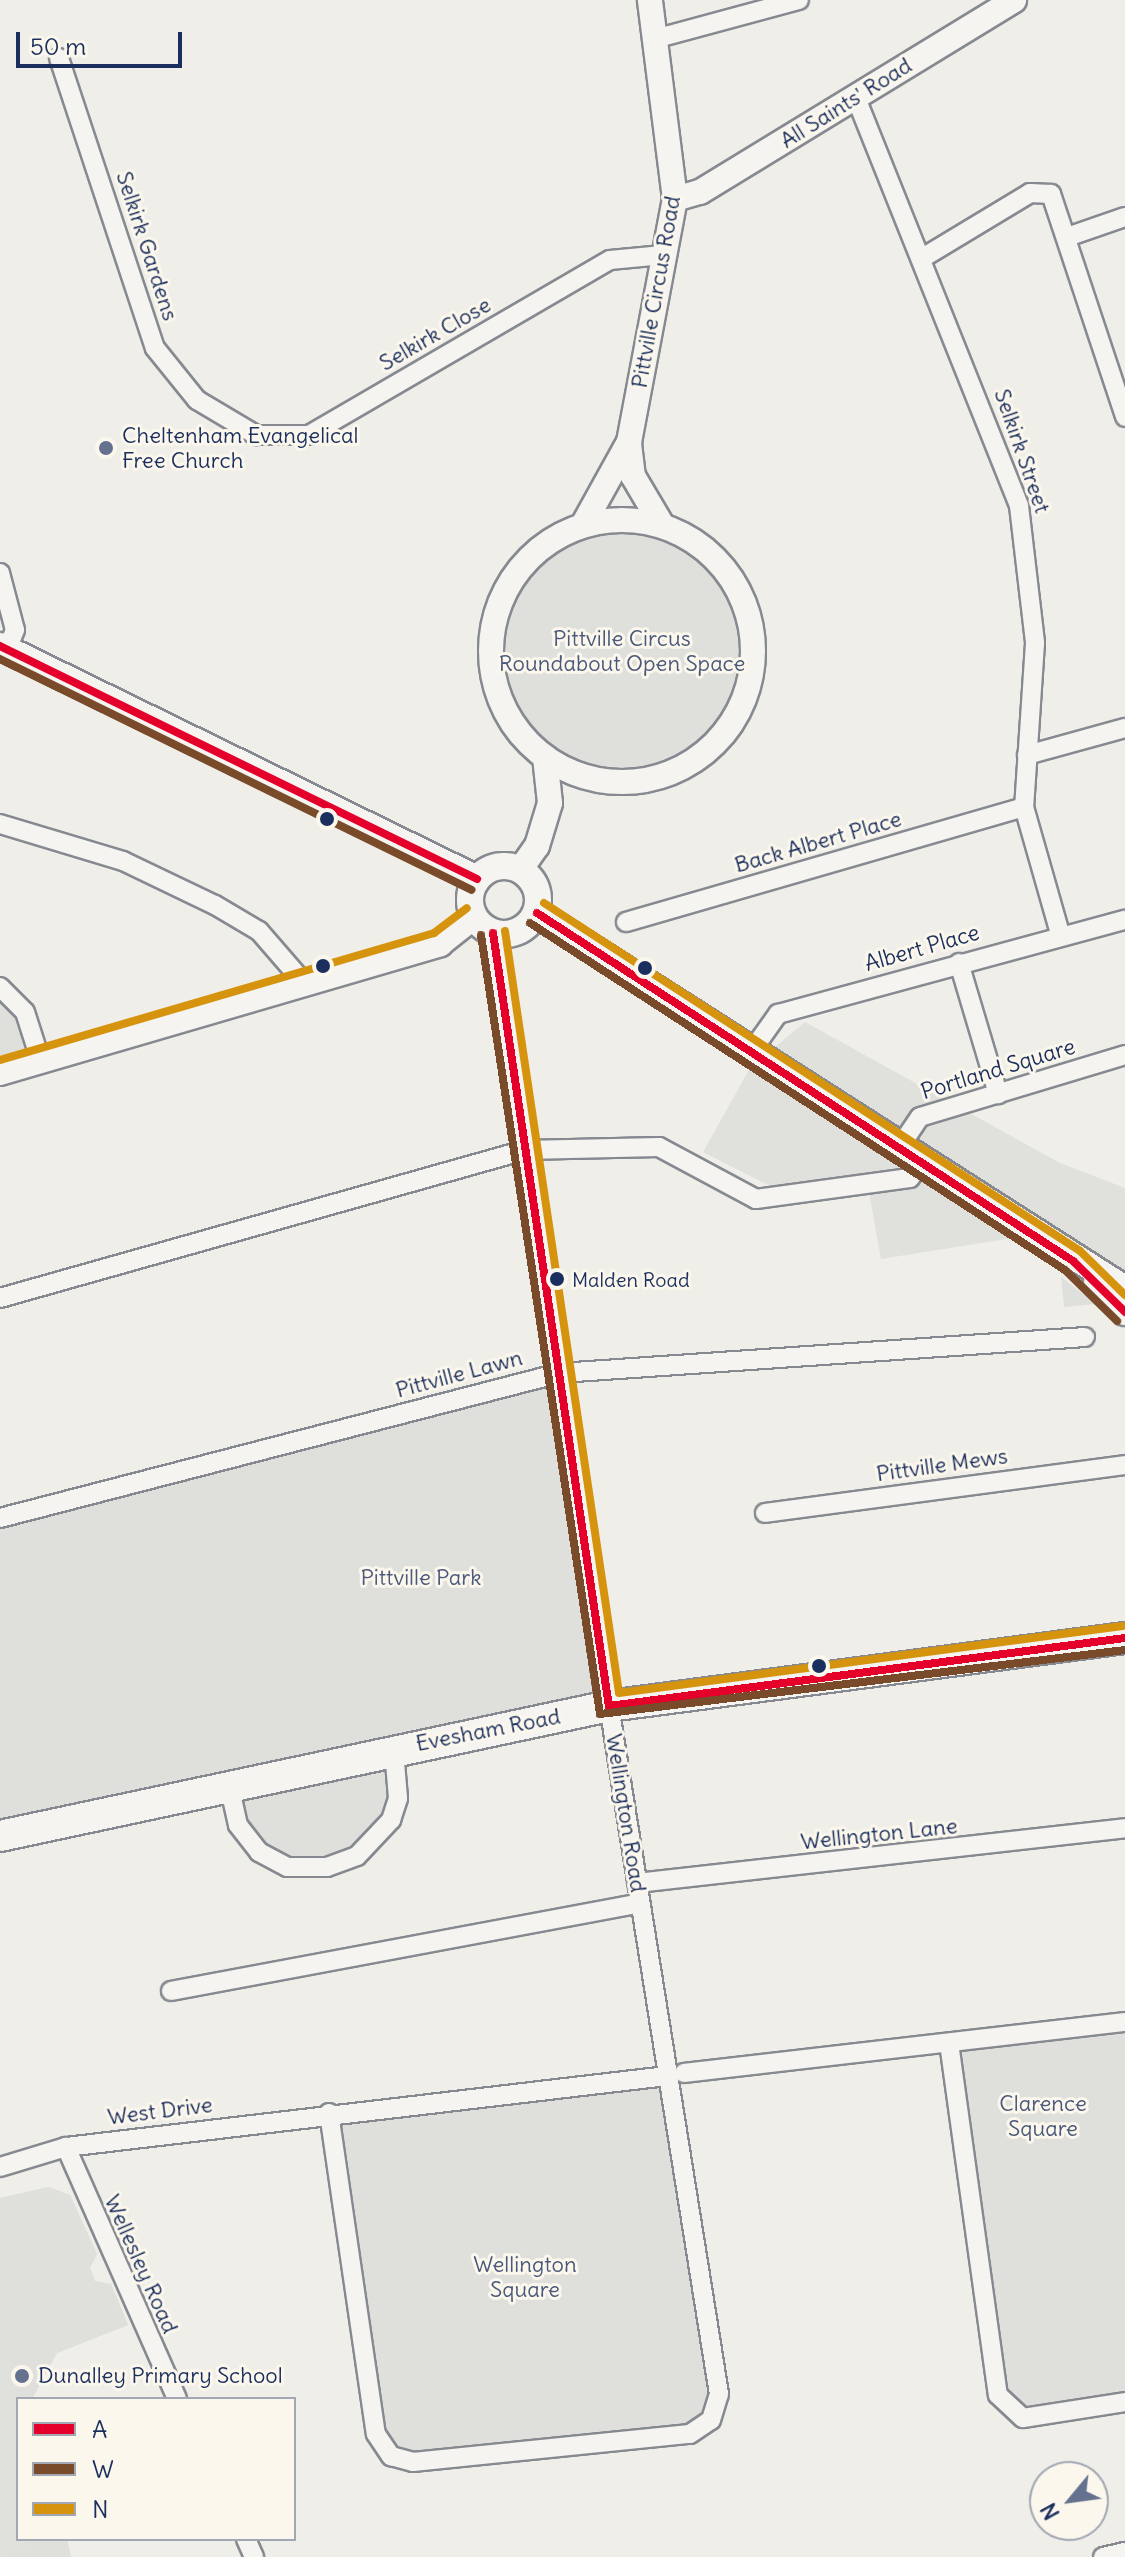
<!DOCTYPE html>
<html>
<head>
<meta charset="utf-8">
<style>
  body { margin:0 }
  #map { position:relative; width:1125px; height:2557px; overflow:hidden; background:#efeee9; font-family:Delius,sans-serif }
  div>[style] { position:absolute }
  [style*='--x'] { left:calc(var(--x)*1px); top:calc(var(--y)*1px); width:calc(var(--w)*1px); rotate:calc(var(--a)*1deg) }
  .built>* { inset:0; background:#e0e0dd }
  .green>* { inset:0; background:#dfdfdc }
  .round { border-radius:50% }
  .roads { filter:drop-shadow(2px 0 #868a90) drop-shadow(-2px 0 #868a90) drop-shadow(0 2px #868a90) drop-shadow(0 -2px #868a90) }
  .minor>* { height:18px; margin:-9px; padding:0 9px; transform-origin:9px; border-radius:9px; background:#f5f4f0 }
  .tertiary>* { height:24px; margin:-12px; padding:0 12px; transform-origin:12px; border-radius:12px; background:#f5f4f0 }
  .tertiary>.ring { margin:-12px; padding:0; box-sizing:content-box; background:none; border:24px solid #f5f4f0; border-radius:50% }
  .secondary>* { height:26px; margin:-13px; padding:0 13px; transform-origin:13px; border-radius:13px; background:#f5f4f0 }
  .secondary>.ring { margin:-13px; padding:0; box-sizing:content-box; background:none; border:26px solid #f5f4f0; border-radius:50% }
  .primary>* { height:30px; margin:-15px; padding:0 15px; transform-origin:15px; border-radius:15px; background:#f5f4f0 }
  .bus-1>* { height:8px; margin:-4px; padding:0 4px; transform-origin:4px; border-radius:4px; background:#e4002b }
  .bus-2>* { height:8px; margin:-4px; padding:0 4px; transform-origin:4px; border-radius:4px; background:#7a4b2a }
  .bus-3>* { height:8px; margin:-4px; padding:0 4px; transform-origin:4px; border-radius:4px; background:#d6940e }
  .dots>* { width:22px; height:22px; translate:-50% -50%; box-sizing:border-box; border:4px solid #fbf7ec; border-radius:50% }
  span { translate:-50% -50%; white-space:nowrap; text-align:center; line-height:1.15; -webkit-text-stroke:6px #fbf7ec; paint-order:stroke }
  .bus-label { font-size:20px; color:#1b2f5e }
  .left { translate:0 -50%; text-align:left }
  .street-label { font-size:22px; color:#1b2f5e }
  .poi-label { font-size:22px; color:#1b2f5e }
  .park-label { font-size:22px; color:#49587b }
  .legend { position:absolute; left:16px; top:2397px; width:280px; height:144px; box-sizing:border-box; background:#fbf7ec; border:2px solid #a1a7b3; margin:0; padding:10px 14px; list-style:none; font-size:24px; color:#1b2f5e }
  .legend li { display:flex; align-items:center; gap:16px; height:40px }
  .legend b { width:40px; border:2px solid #a1a7b3 }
  .north { position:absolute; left:1029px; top:2461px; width:80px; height:80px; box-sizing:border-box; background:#fbf7ec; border:2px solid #a1a7b3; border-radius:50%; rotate:241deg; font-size:22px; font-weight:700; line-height:32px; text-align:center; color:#1b2f5e }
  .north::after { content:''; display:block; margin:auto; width:28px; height:36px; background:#65728f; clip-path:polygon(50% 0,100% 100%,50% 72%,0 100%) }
  .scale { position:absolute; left:16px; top:32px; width:166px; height:36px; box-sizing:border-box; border:4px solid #1b2f5e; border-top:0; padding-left:10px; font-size:24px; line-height:28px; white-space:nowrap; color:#1b2f5e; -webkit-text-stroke:6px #fbf7ec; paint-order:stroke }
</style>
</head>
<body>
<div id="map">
  <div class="built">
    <i style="clip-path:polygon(805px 1022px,1060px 1163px,1125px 1188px,1125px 1281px,1013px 1238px,881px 1259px,869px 1192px,780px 1191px,703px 1152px,750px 1068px)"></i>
    <i style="clip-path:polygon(48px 2187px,70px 2195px,97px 2254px,90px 2268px,95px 2281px,111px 2284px,128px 2325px,57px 2353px,32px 2399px,18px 2399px,18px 2539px,67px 2539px,71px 2557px,0 2557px,0 2198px)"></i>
  </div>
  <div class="green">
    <i class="round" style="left:501px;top:530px;width:242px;height:242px"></i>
    <i style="clip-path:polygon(0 987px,12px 995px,41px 1062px,0 1073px)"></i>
    <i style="clip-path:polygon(1061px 1277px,1096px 1304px,1064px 1307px)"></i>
    <i style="clip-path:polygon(560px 1373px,609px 1706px,395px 1752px,391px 1820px,327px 1867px,259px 1852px,229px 1788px,0 1836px,0 1518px)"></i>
    <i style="clip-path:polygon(1125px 2022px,1125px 2402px,1036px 2418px,1004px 2406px,949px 2043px)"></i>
    <i style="clip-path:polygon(667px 2076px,719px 2394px,701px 2428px,413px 2462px,382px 2447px,329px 2113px)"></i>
    <i style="clip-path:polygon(48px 2187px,70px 2195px,97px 2254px,90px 2268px,95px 2281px,111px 2284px,128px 2325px,57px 2353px,32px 2399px,19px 2399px,12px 2363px,0 2359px,0 2198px)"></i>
    <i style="clip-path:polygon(45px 2539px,67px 2539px,71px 2557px,2px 2557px)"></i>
  </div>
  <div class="roads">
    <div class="minor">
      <i style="--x:658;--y:38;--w:146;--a:-15.1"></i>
      <i style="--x:59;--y:58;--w:305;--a:71.7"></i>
      <i style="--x:155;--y:348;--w:67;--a:51.1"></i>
      <i style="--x:197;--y:400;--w:69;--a:30.7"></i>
      <i style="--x:256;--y:435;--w:53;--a:0"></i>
      <i style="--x:309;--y:435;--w:348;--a:-30.2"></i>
      <i style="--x:610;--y:260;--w:53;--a:-5.4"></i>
      <i style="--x:856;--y:98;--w:439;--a:68.2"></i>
      <i style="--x:1019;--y:506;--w:138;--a:83.3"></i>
      <i style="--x:1035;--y:643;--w:164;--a:93.8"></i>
      <i style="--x:1024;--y:807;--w:131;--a:74.1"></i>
      <i style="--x:1070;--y:236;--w:58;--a:-19.1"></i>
      <i style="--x:924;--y:257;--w:124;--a:-31.1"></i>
      <i style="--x:1030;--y:193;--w:21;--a:3"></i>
      <i style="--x:1051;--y:194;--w:235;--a:71.6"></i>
      <i style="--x:0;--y:573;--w:59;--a:75.3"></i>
      <i style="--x:15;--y:630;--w:22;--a:112"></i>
      <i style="--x:1027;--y:755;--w:102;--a:-15.4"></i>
      <i style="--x:0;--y:824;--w:128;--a:16.7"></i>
      <i style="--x:123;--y:861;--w:102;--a:25.6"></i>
      <i style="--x:215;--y:905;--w:51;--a:30.6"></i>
      <i style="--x:259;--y:931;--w:69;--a:49.1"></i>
      <i style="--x:626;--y:922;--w:414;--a:-16.1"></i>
      <i style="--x:959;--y:963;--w:137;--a:73.4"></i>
      <i style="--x:0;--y:987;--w:35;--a:45"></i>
      <i style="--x:25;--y:1012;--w:52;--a:72.3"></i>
      <i style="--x:751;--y:1052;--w:47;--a:-54.6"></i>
      <i style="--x:778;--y:1014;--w:360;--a:-15.2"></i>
      <i style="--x:899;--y:1148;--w:37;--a:-56"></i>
      <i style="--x:920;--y:1117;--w:214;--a:-16.8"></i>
      <i style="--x:0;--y:1298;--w:545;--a:-15.74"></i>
      <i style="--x:525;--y:1150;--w:134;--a:-1.3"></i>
      <i style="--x:659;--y:1147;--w:110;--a:28.2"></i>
      <i style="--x:756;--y:1199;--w:155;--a:-7.8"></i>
      <i style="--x:910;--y:1178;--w:19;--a:-55"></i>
      <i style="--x:765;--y:1513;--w:363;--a:-7.6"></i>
      <i style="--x:0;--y:1518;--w:578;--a:-14.52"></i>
      <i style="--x:560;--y:1373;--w:526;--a:-3.92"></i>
      <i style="--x:229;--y:1785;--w:41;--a:77.3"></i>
      <i style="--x:238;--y:1825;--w:34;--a:52"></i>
      <i style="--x:259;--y:1852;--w:32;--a:28"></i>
      <i style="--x:287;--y:1867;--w:40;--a:0"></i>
      <i style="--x:327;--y:1867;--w:32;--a:-20"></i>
      <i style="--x:357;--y:1856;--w:50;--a:-46.6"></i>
      <i style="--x:391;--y:1820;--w:23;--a:-72"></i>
      <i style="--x:398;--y:1798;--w:48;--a:-94.8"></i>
      <i style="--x:637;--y:1883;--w:491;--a:-6.4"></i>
      <i style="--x:171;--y:1991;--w:477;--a:-10.6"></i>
      <i style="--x:949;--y:2043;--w:355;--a:82.1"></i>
      <i style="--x:998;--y:2395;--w:34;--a:43"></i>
      <i style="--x:1023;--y:2418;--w:103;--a:-8.9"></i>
      <i style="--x:684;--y:2073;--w:444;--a:-6.6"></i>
      <i style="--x:329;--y:2113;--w:324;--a:81.7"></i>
      <i style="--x:376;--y:2434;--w:27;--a:56"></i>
      <i style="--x:391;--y:2456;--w:23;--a:15"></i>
      <i style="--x:413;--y:2462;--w:278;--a:-5.8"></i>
      <i style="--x:690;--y:2434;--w:25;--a:-34"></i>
      <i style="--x:711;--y:2420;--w:27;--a:-73"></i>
      <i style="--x:719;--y:2394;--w:697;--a:-99.08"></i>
      <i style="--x:66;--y:2147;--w:275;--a:66.2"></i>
      <i style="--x:0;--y:2167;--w:69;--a:-16.9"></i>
      <i style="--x:66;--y:2147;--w:605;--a:-6.74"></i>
      <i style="--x:246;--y:2539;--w:20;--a:66"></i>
      <i style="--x:1103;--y:2557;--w:23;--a:-13"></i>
    </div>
    <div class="tertiary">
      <i style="--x:675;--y:199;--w:26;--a:-16"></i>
      <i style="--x:700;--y:192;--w:368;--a:-31.4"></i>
      <i style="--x:629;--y:444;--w:32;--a:83"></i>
      <i style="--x:633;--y:476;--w:57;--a:59.4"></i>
      <i class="ring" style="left:491px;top:520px;width:238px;height:238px"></i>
      <i style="--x:583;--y:525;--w:95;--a:-61"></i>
      <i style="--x:629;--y:442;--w:247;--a:-79.3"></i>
      <i style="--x:675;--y:199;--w:201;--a:-97.2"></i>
      <i style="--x:520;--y:870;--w:29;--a:-55"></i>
      <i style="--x:537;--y:846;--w:45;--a:-73.2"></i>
      <i style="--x:550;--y:803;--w:46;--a:-96.2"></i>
      <i style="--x:493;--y:933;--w:782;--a:81.47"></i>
      <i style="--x:0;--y:1073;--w:459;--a:-16.3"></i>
      <i style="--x:440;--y:944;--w:43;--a:-38.5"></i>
    </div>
    <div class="secondary">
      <i style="--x:0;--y:646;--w:531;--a:26.03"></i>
      <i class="ring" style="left:470px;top:866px;width:42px;height:42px"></i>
      <i style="--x:537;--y:913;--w:698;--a:32.6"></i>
      <i style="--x:1097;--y:1282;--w:41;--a:47"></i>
    </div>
    <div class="primary">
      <i style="--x:0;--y:1836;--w:623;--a:-12.05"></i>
      <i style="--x:609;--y:1706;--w:520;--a:-7.51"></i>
    </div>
  </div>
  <div class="bus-1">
    <i style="--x:0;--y:646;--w:531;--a:26.03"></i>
    <i style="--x:537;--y:913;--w:639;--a:32.99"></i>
    <i style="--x:1073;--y:1261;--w:73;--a:44.4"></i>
    <i style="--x:493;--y:933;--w:782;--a:81.47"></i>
    <i style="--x:609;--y:1706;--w:520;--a:-7.51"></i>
  </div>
  <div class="bus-2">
    <i style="--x:0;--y:659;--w:525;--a:26.08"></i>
    <i style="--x:530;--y:923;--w:638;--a:32.97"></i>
    <i style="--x:1065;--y:1270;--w:73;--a:44.4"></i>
    <i style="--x:481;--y:935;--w:788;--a:81.31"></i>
    <i style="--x:600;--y:1714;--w:529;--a:-6.95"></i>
  </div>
  <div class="bus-3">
    <i style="--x:544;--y:903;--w:639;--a:32.99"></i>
    <i style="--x:1080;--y:1251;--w:63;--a:44.4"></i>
    <i style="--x:505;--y:931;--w:770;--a:81.49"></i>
    <i style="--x:619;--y:1693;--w:508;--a:-7.57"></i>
    <i style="--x:0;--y:1060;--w:452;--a:-16.3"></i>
    <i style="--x:434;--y:933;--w:41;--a:-37.1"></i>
  </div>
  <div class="dots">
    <i style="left:106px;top:448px;background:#65728f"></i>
    <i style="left:327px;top:819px;background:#1b2f5e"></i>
    <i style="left:323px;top:966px;background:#1b2f5e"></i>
    <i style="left:645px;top:968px;background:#1b2f5e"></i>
    <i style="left:557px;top:1279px;background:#1b2f5e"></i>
    <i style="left:819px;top:1666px;background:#1b2f5e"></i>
    <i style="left:22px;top:2376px;background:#65728f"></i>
  </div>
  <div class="bus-label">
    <span class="left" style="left:572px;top:1279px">Malden Road</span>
  </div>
  <div class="street-label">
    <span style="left:846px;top:103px;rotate:-32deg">All Saints' Road</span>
    <span style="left:147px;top:246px;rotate:72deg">Selkirk Gardens</span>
    <span style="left:656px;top:292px;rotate:-80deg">Pittville Circus Road</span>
    <span style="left:435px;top:334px;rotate:-30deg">Selkirk Close</span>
    <span style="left:1022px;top:451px;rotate:71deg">Selkirk Street</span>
    <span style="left:818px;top:842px;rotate:-16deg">Back Albert Place</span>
    <span style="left:922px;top:948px;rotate:-16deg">Albert Place</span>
    <span style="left:998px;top:1069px;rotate:-17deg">Portland Square</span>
    <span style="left:459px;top:1374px;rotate:-15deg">Pittville Lawn</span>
    <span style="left:942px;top:1465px;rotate:-8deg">Pittville Mews</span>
    <span style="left:488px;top:1730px;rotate:-11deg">Evesham Road</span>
    <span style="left:626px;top:1813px;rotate:81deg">Wellington Road</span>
    <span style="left:879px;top:1834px;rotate:-6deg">Wellington Lane</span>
    <span style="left:160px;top:2111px;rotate:-7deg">West Drive</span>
    <span style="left:141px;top:2264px;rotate:66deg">Wellesley Road</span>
  </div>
  <div class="poi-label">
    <span class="left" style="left:122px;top:448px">Cheltenham Evangelical<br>Free Church</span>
    <span class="left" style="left:38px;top:2376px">Dunalley Primary School</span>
  </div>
  <div class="park-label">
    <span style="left:622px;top:651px">Pittville Circus<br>Roundabout Open Space</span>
    <span style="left:421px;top:1578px">Pittville Park</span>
    <span style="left:1043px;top:2116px">Clarence<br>Square</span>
    <span style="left:525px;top:2277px">Wellington<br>Square</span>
  </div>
  <ul class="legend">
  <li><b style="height:10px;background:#e4002b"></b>A</li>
  <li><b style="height:10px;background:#7a4b2a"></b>W</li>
  <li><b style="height:10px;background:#d6940e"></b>N</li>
  </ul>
  <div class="north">N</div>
  <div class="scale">50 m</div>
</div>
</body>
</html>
